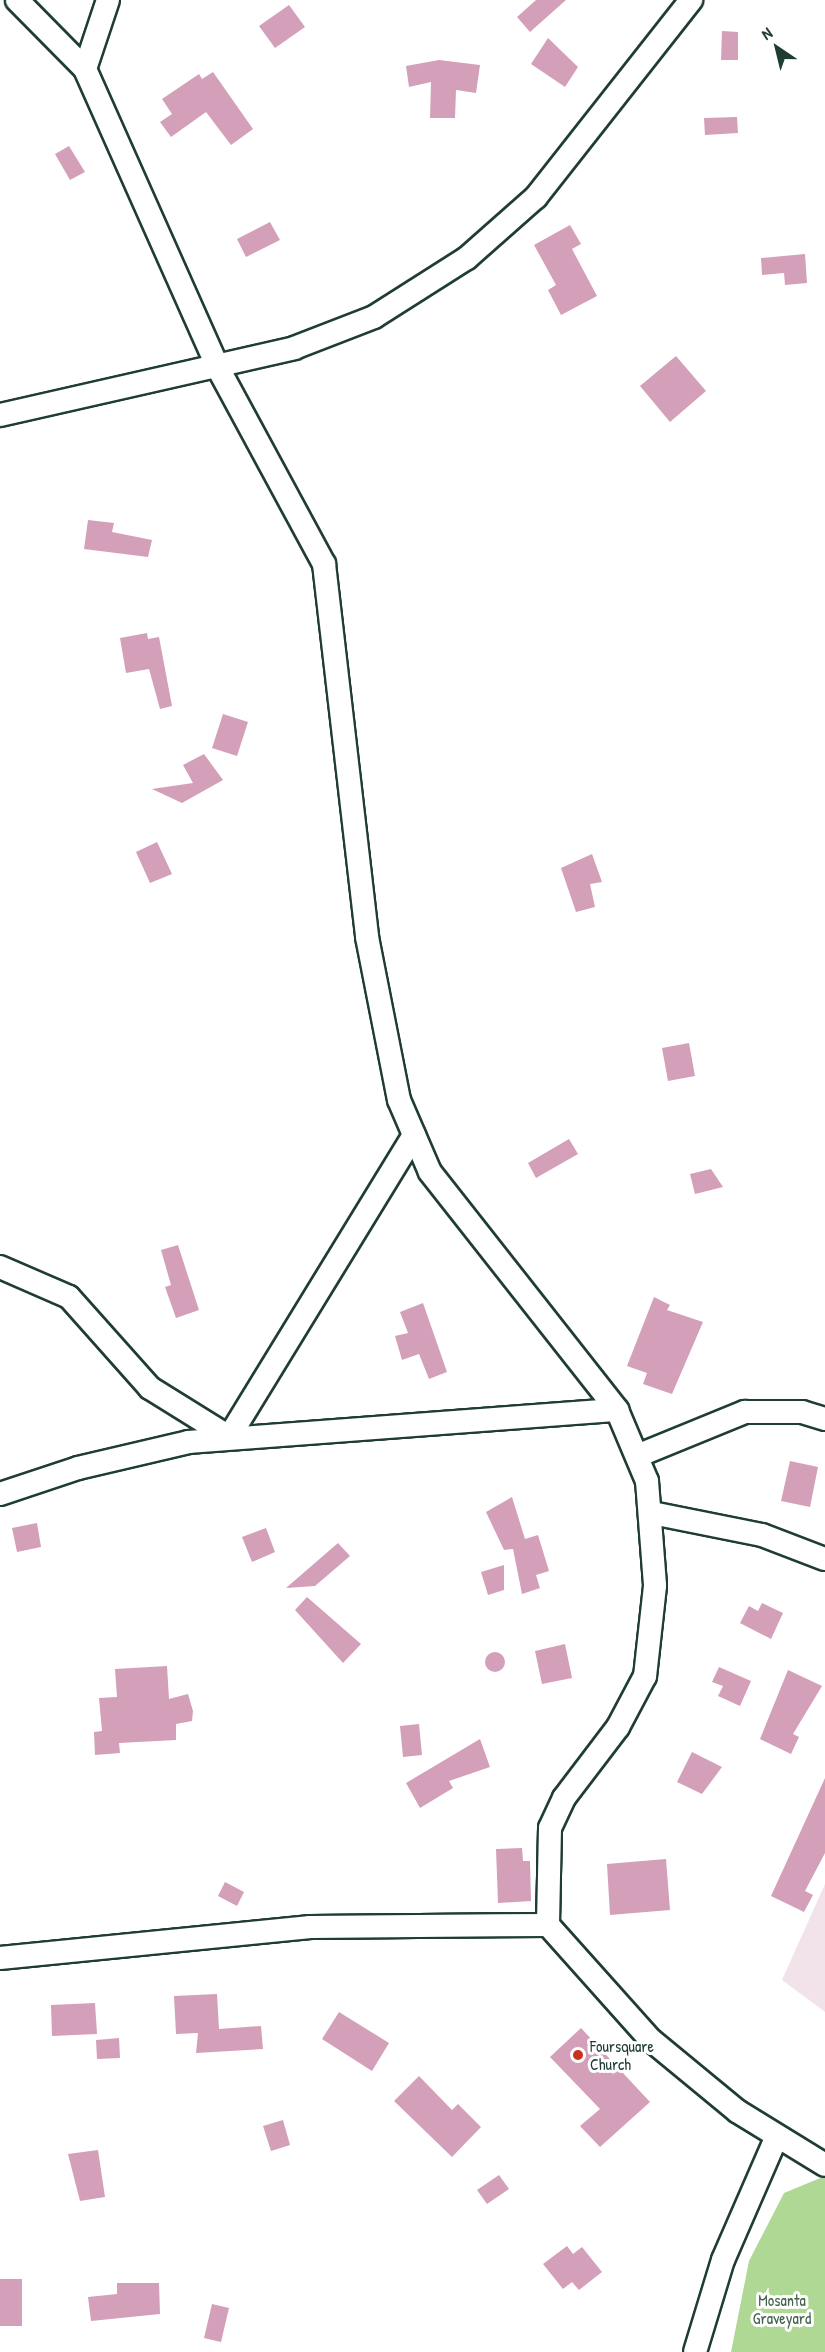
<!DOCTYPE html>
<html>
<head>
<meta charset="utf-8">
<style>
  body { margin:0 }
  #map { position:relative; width:825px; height:2352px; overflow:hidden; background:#fff; font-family:"Patrick Hand",sans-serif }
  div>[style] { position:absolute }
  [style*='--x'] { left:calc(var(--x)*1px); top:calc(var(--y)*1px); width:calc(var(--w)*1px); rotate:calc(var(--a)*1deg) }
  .built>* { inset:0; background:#f2e2ea }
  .green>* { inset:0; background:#afd895 }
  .building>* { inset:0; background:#d49fb8 }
  .round { border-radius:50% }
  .roads { filter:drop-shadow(2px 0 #1f3d34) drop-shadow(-2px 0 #1f3d34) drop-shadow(0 2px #1f3d34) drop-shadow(0 -2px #1f3d34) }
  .minor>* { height:22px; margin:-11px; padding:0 11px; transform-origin:11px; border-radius:11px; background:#fff }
  .dots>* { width:16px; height:16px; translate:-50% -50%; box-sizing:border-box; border:3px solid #fff; border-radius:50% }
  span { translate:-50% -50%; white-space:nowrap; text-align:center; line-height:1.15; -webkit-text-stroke:6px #fff; paint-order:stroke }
  .poi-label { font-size:16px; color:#1f3d34 }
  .left { translate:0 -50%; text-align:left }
  .park-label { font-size:16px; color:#43644c }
  .north { position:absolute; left:747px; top:18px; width:60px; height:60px; -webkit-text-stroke:4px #fff; paint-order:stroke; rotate:325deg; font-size:16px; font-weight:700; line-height:24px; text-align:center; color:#1f3d34 }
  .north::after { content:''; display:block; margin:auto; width:21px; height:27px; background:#1f3d34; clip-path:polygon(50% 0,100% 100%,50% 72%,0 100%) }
</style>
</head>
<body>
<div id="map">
  <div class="built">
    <i style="clip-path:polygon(825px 1884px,825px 2012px,782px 1980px)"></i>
  </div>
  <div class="green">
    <i style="clip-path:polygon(825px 2176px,825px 2352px,731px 2352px,749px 2261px,784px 2193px)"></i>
  </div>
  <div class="building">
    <i style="clip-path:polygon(536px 0,566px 0,530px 32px,517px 17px)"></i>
    <i style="clip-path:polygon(289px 5px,305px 27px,275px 48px,259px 26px)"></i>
    <i style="clip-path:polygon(722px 31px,738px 32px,738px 60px,721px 60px)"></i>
    <i style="clip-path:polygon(548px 38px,578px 67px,565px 87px,531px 64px)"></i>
    <i style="clip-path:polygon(439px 60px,480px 65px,476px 93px,456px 90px,455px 118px,430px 118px,431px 82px,409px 87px,406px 66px)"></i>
    <i style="clip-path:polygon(213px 72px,253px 129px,231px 145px,206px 112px,171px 137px,160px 122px,172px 114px,162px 99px,199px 74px,202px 79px)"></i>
    <i style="clip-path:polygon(737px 117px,738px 133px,705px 135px,704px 118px)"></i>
    <i style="clip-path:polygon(69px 146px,85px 172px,70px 180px,55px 154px)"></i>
    <i style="clip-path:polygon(270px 222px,280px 240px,246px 257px,237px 239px)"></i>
    <i style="clip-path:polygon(570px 225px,581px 244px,572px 249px,597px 296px,561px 315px,548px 290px,556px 285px,534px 245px)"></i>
    <i style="clip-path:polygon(805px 254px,807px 283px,785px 285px,784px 273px,762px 275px,761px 258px)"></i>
    <i style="clip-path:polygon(676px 356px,706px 391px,670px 422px,640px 386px)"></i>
    <i style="clip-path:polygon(88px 520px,114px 523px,112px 532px,152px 540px,148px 557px,84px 549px)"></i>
    <i style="clip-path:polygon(147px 633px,148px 639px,159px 637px,172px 706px,160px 709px,149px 669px,126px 673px,120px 638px)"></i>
    <i style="clip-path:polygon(223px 714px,248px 722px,237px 756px,212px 748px)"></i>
    <i style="clip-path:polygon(204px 754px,223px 780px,182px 803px,152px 789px,193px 783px,183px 765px)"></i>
    <i style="clip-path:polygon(157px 842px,172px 874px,150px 883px,136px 852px)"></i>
    <i style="clip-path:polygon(592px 854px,602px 882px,590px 884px,595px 907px,576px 912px,561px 868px)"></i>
    <i style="clip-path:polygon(689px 1043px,695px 1076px,668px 1081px,662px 1048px)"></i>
    <i style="clip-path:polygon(569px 1139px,578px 1154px,536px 1178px,528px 1163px)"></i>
    <i style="clip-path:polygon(711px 1169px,723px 1187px,695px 1194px,690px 1174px)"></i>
    <i style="clip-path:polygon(178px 1245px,199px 1310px,176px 1318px,165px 1287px,171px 1285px,161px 1250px)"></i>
    <i style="clip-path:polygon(654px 1297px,670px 1305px,667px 1310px,703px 1322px,672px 1394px,643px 1384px,647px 1373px,627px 1366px)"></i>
    <i style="clip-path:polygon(423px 1303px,447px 1372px,429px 1379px,419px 1354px,402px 1360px,395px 1336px,408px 1333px,400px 1312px)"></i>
    <i style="clip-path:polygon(790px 1461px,818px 1467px,810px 1507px,781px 1501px)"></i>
    <i style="clip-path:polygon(512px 1497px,525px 1539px,538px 1535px,549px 1571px,536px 1575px,540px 1588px,522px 1594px,513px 1549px,504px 1550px,486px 1512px)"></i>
    <i style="clip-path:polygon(37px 1523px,41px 1547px,17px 1552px,12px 1528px)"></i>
    <i style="clip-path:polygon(266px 1528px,275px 1552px,252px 1562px,242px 1537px)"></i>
    <i style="clip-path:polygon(338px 1543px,350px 1556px,315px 1586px,286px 1588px)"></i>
    <i style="clip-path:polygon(504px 1565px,504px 1590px,488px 1595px,481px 1572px)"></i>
    <i style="clip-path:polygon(307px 1597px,361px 1644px,343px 1663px,295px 1610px)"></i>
    <i style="clip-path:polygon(762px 1603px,783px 1613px,771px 1639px,740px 1623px,749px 1606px,758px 1611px)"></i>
    <i style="clip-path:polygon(565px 1644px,572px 1678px,542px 1684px,535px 1651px)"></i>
    <i class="round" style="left:485px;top:1652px;width:20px;height:20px"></i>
    <i style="clip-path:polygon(167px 1666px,169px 1699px,188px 1694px,193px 1711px,192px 1721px,176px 1724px,176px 1740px,119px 1743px,120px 1753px,95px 1755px,94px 1732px,102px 1731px,99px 1698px,117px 1697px,115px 1669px)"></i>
    <i style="clip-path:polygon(719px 1667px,751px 1681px,740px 1706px,718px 1696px,723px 1686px,712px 1682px)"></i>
    <i style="clip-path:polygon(788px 1670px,822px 1686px,793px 1734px,799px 1737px,791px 1754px,760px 1739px)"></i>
    <i style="clip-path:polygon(419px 1724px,422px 1755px,403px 1757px,400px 1726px)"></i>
    <i style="clip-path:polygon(480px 1739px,490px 1767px,449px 1781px,453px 1788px,420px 1808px,406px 1783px)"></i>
    <i style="clip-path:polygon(692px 1752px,722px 1767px,702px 1794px,677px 1782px)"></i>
    <i style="clip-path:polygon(825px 1778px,825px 1853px,805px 1891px,813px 1895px,804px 1912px,771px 1896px)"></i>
    <i style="clip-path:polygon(522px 1848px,523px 1861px,530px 1861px,531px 1901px,498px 1903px,496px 1849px)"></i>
    <i style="clip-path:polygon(666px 1859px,670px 1910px,610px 1915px,607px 1864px)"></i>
    <i style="clip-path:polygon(225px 1882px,244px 1892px,237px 1906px,218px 1896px)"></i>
    <i style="clip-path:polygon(217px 1994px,219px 2029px,261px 2026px,263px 2049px,196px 2053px,198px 2033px,176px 2034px,174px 1996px)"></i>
    <i style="clip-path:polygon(95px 2003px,97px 2034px,52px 2036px,51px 2005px)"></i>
    <i style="clip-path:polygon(339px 2012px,389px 2043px,372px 2071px,322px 2039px)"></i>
    <i style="clip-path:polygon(581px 2028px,650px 2102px,600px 2147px,580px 2126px,600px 2109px,550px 2057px)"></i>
    <i style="clip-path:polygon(119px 2038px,120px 2058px,97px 2059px,96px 2040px)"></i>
    <i style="clip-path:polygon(419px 2076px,452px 2110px,458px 2104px,481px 2127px,452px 2157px,394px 2101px)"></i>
    <i style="clip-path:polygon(283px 2120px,290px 2145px,271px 2151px,263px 2126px)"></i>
    <i style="clip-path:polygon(98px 2150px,105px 2197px,80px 2201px,68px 2154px)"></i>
    <i style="clip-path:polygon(499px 2175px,509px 2189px,487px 2204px,477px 2190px)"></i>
    <i style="clip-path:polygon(567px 2246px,573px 2254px,582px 2247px,602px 2272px,579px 2290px,572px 2282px,563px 2289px,543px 2264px)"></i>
    <i style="clip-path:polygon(0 2279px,22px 2279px,22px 2326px,0 2326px)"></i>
    <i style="clip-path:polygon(117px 2283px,159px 2283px,160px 2314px,91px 2321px,88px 2297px,117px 2294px)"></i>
    <i style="clip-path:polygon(212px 2304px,229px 2308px,221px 2342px,204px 2338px)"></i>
  </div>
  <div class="roads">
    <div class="minor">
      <i style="--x:17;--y:0;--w:97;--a:45.4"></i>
      <i style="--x:85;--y:69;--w:327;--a:66"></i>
      <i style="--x:218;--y:368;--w:223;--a:61.6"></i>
      <i style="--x:324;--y:564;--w:375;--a:83.4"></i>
      <i style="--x:367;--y:937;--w:166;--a:78.9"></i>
      <i style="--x:399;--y:1100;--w:78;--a:66.7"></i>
      <i style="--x:430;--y:1172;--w:303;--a:51.8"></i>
      <i style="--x:617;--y:1410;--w:77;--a:67.1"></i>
      <i style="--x:647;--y:1481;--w:105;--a:85.6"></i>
      <i style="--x:655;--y:1586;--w:91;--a:96.3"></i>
      <i style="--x:645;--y:1676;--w:58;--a:117.9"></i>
      <i style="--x:618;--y:1727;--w:89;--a:127.3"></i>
      <i style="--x:564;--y:1798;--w:33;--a:115"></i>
      <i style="--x:550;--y:1828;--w:97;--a:91.2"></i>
      <i style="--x:548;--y:1925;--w:154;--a:48.2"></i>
      <i style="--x:651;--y:2040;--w:112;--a:39.5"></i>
      <i style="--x:737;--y:2111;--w:103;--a:31.5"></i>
      <i style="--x:85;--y:69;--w:73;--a:-71.6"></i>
      <i style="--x:0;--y:415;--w:302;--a:-12.8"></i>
      <i style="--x:294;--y:348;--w:86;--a:-21.2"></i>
      <i style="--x:374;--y:317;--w:110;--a:-32.4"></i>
      <i style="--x:467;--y:258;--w:92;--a:-41.5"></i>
      <i style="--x:536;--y:197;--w:251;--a:-51.8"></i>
      <i style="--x:0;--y:1267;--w:75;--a:23.5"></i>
      <i style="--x:69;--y:1297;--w:122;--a:48.3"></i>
      <i style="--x:150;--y:1388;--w:93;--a:31.8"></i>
      <i style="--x:229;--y:1437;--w:354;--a:-58.5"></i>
      <i style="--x:637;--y:1456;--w:117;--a:-22.2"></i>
      <i style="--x:745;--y:1412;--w:57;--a:0"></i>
      <i style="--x:802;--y:1412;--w:24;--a:17"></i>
      <i style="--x:0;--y:1494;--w:82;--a:-18.4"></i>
      <i style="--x:78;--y:1468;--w:114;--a:-13.2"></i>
      <i style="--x:189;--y:1442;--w:429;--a:-4.3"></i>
      <i style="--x:652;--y:1513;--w:112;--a:11.3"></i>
      <i style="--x:762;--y:1535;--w:67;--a:20.9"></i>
      <i style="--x:0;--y:1958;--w:312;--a:-5.7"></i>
      <i style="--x:310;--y:1927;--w:238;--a:-0.5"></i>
      <i style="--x:695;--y:2352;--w:96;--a:-73.1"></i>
      <i style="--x:723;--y:2260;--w:133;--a:-66.5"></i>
    </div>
  </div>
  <div class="dots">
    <i style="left:578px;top:2055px;background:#c8321e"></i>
  </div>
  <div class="poi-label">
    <span class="left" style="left:590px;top:2055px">Foursquare<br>Church</span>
  </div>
  <div class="park-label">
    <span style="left:782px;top:2309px">Mosanta<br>Graveyard</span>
  </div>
  <div class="north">N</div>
</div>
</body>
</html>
